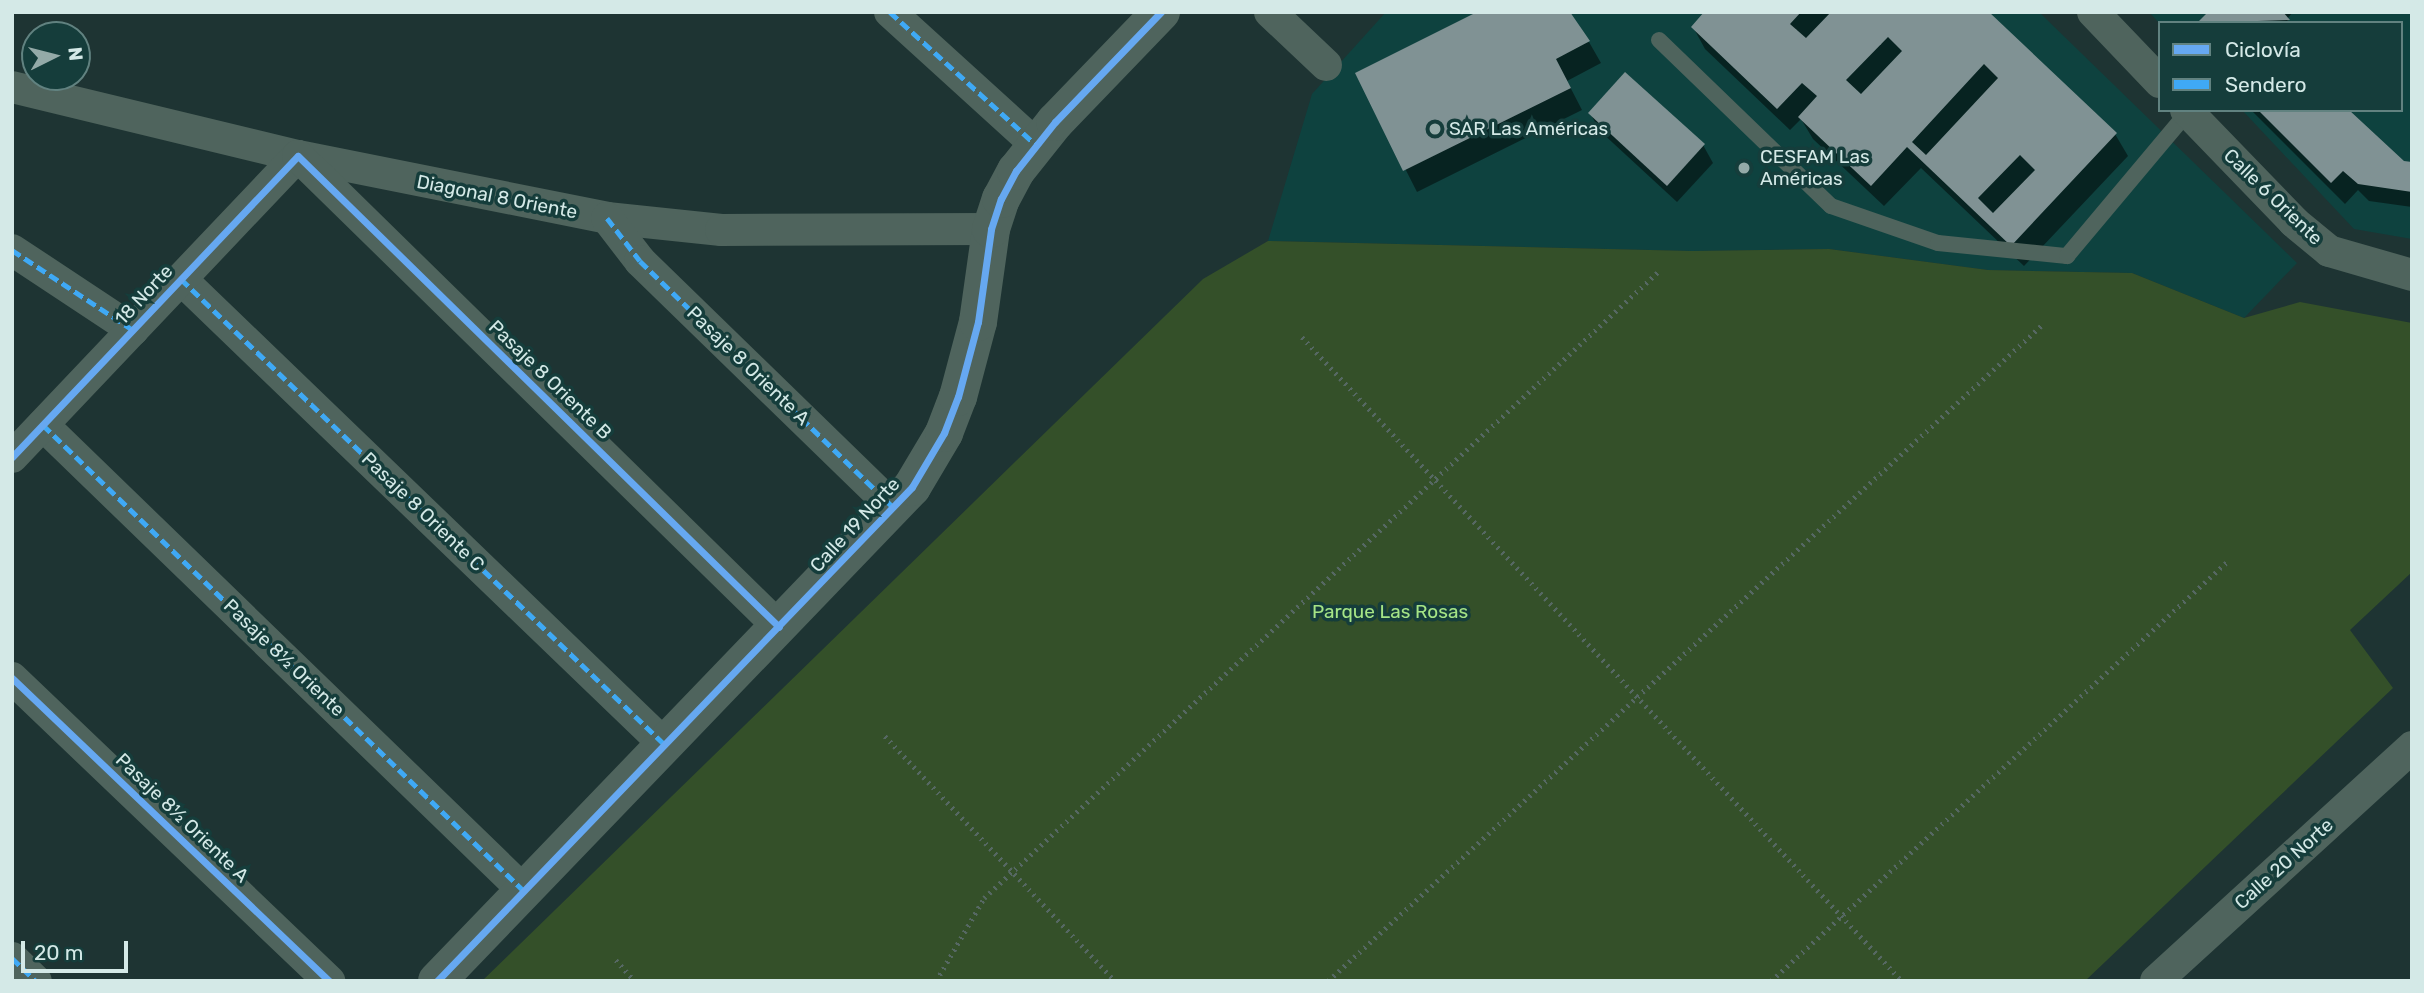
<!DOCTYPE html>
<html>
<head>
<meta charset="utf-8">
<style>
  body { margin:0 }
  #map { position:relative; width:2424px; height:993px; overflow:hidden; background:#1e3433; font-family:Rubik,sans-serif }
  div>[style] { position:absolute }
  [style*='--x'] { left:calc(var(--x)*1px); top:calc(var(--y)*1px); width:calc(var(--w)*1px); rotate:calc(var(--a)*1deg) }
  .built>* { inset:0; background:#0e423f }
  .green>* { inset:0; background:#345029 }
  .shadow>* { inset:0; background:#0007 }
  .building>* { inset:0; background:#809294 }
  .path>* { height:4.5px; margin-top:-2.25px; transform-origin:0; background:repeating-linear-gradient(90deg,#566863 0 2px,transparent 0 7px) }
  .service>* { height:16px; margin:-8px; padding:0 8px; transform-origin:8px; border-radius:8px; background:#4f645d }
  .minor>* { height:32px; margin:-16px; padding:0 16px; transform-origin:16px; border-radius:16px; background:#4f645d }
  .tertiary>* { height:38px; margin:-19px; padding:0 19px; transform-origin:19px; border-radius:19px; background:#4f645d }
  .quiet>* { height:5px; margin-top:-2.5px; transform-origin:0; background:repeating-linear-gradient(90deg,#3fa9f5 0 10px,transparent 0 15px) }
  .cycleway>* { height:7px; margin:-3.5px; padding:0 3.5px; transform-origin:3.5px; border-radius:3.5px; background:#66a8f1 }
  .dots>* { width:19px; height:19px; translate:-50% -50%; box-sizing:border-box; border:4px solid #153d3b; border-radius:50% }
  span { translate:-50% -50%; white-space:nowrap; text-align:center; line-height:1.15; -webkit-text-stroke:7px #153d3b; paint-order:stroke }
  .poi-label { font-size:19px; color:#d4e9e7 }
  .left { translate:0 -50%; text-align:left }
  .street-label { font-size:19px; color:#d4e9e7 }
  .park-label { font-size:19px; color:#a5e486 }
  .frame { position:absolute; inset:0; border:14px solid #d4e9e7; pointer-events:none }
  .legend { position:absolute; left:2158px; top:21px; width:245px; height:91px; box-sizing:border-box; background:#153d3b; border:2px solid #618280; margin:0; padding:9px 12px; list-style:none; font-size:21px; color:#d4e9e7 }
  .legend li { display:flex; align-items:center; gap:14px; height:35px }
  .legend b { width:35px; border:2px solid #618280 }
  .north { position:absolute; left:21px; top:21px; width:70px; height:70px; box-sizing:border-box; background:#153d3b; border:2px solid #618280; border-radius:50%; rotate:84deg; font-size:19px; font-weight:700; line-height:28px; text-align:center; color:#d4e9e7 }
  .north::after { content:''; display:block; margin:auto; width:24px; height:32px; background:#94aaa8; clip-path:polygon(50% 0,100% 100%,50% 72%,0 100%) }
  .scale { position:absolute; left:21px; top:941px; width:107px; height:32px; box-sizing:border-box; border:4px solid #d4e9e7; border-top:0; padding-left:9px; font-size:21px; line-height:24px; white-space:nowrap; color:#d4e9e7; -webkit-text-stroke:5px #153d3b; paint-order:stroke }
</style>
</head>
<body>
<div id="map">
  <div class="built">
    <i style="clip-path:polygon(1386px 12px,2039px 12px,2297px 263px,2244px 318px,2132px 273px,1988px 270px,1829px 249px,1692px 251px,1268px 241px,1312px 94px)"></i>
    <i style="clip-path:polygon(2149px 12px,2412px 12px,2412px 239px,2354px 229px,2242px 110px,2401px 110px,2401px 23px,2160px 24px)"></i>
  </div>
  <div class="green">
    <i style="clip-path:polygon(1268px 241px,1692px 251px,1829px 249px,1988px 270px,2132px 273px,2244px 318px,2300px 302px,2412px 323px,2412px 572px,2350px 630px,2393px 688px,2085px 981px,482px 981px,1203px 279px)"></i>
  </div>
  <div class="shadow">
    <i style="clip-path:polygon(1707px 12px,1987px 12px,2115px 134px,2128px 156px,2024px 266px,1921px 168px,1884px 206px,1813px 139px,1801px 119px,1790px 130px,1705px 49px,1693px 27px)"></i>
    <i style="clip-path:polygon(2210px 12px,2293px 12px,2287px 19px,2290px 23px,2200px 23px)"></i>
    <i style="clip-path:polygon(1589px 42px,1601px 63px,1567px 81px,1582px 110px,1417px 192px,1357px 74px)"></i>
    <i style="clip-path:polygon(2251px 110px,2347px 110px,2403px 163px,2412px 164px,2412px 207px,2369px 201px,2358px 190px,2345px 204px)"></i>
    <i style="clip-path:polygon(1590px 113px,1703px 145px,1713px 163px,1677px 202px,1600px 131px)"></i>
  </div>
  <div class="building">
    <i style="clip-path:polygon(1477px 12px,1570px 12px,1590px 41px,1556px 59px,1571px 88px,1403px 171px,1355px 73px)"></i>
    <i style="clip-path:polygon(evenodd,1704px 12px,1801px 12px,1790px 24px,1806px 38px,1831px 12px,1989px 12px,2117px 133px,2011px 246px,1907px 147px,1871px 186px,1798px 117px,1817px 96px,1802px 83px,1777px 109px,1691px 27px,1704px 12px,1888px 37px,1902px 51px,1861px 94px,1846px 80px,1888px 37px,1704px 12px,1984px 64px,1998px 78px,1926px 155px,1912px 142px,1984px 64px,1704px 12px,2020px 155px,2035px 170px,1993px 213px,1978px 198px,2020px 155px)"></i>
    <i style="clip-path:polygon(2208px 12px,2283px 12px,2290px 20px,2197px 23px)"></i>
    <i style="clip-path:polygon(1625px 72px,1705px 144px,1667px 186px,1588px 113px)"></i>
    <i style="clip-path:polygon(2258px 110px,2349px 110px,2404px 161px,2412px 162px,2412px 192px,2358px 184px,2343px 171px,2331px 183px)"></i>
  </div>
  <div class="path">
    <i style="--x:1302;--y:337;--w:880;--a:47.03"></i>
    <i style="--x:885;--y:736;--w:336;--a:46.8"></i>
    <i style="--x:616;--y:960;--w:28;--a:48"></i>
    <i style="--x:936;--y:981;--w:96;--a:-60"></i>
    <i style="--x:984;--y:898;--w:920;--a:-42.89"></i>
    <i style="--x:1328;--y:981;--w:971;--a:-42.58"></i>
    <i style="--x:1771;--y:981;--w:622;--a:-42.59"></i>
  </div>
  <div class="service">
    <i style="--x:1659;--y:40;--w:239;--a:44"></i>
    <i style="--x:1831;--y:206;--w:113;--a:19.1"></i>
    <i style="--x:1938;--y:243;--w:130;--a:5.8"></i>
    <i style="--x:2067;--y:256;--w:188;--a:-50"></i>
  </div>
  <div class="minor">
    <i style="--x:890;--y:12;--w:197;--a:42.3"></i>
    <i style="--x:1270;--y:12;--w:77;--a:43.4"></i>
    <i style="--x:2093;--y:12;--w:97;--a:46.3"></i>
    <i style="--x:12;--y:87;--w:294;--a:13.6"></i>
    <i style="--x:298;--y:156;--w:315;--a:11.3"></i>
    <i style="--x:607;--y:218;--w:115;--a:6"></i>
    <i style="--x:721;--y:230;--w:270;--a:-0.2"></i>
    <i style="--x:2186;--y:110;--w:156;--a:46"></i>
    <i style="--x:2294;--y:222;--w:45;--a:39.6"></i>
    <i style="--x:2329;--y:251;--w:86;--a:16.1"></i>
    <i style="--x:607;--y:218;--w:54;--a:52.5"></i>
    <i style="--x:640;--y:261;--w:354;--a:44.2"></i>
    <i style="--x:12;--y:250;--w:145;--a:33.5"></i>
    <i style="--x:181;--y:279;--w:672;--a:43.91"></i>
    <i style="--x:43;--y:425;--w:670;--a:44.09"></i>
    <i style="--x:12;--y:457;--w:415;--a:-46.5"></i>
    <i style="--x:298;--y:156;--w:673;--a:44.4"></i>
    <i style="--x:12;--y:678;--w:439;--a:43.7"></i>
    <i style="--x:12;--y:958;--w:33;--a:44"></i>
    <i style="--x:2156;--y:981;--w:347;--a:-42.4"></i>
  </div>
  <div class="tertiary">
    <i style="--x:437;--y:981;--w:685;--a:-46.12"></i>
    <i style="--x:912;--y:487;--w:63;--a:-59.3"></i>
    <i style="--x:944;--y:433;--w:39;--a:-69"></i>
    <i style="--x:958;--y:397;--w:78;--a:-75.1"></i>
    <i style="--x:978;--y:322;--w:94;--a:-82"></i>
    <i style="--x:991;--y:229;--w:32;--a:-72"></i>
    <i style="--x:1001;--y:199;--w:32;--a:-62"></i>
    <i style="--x:1016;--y:171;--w:63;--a:-51.5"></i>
    <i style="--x:1055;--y:122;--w:153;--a:-46.1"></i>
  </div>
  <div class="quiet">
    <i style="--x:890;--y:12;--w:197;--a:42.3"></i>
    <i style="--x:607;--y:218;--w:54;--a:52.5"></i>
    <i style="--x:640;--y:261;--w:354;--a:44.2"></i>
    <i style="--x:12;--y:250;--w:145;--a:33.5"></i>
    <i style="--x:181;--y:279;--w:672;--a:43.91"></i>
    <i style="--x:43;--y:425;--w:670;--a:44.09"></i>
    <i style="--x:12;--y:958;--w:33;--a:44"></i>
  </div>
  <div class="cycleway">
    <i style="--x:12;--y:457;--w:415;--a:-46.5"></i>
    <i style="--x:298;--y:156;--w:673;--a:44.4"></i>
    <i style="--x:12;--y:678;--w:439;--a:43.7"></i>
    <i style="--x:437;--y:981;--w:685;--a:-46.12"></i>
    <i style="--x:912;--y:487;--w:63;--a:-59.3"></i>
    <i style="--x:944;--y:433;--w:39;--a:-69"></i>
    <i style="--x:958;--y:397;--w:78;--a:-75.1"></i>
    <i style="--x:978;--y:322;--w:94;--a:-82"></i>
    <i style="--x:991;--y:229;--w:32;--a:-72"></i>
    <i style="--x:1001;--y:199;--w:32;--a:-62"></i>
    <i style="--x:1016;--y:171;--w:63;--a:-51.5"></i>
    <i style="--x:1055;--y:122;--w:153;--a:-46.1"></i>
  </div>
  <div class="dots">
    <i style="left:1435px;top:129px;background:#94aaa8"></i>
    <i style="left:1744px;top:168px;background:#94aaa8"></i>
  </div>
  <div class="poi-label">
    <span class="left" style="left:1449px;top:129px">SAR Las Américas</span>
    <span class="left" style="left:1760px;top:168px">CESFAM Las<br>Américas</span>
  </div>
  <div class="street-label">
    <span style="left:497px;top:197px;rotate:11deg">Diagonal 8 Oriente</span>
    <span style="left:2273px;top:197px;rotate:44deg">Calle 6 Oriente</span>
    <span style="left:144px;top:295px;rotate:-47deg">18 Norte</span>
    <span style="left:748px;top:366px;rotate:44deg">Pasaje 8 Oriente A</span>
    <span style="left:550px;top:380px;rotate:44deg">Pasaje 8 Oriente B</span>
    <span style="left:423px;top:512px;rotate:44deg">Pasaje 8 Oriente C</span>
    <span style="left:855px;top:525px;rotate:-47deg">Calle 19 Norte</span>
    <span style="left:284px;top:658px;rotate:44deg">Pasaje 8½ Oriente</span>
    <span style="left:182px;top:818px;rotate:44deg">Pasaje 8½ Oriente A</span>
    <span style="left:2284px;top:864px;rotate:-42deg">Calle 20 Norte</span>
  </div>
  <div class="park-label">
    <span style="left:1390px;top:612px">Parque Las Rosas</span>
  </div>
  <div class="frame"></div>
  <ul class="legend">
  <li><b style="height:9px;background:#66a8f1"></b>Ciclovía</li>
  <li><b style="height:9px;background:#3fa9f5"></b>Sendero</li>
  </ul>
  <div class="north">N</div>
  <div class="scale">20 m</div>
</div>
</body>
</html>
